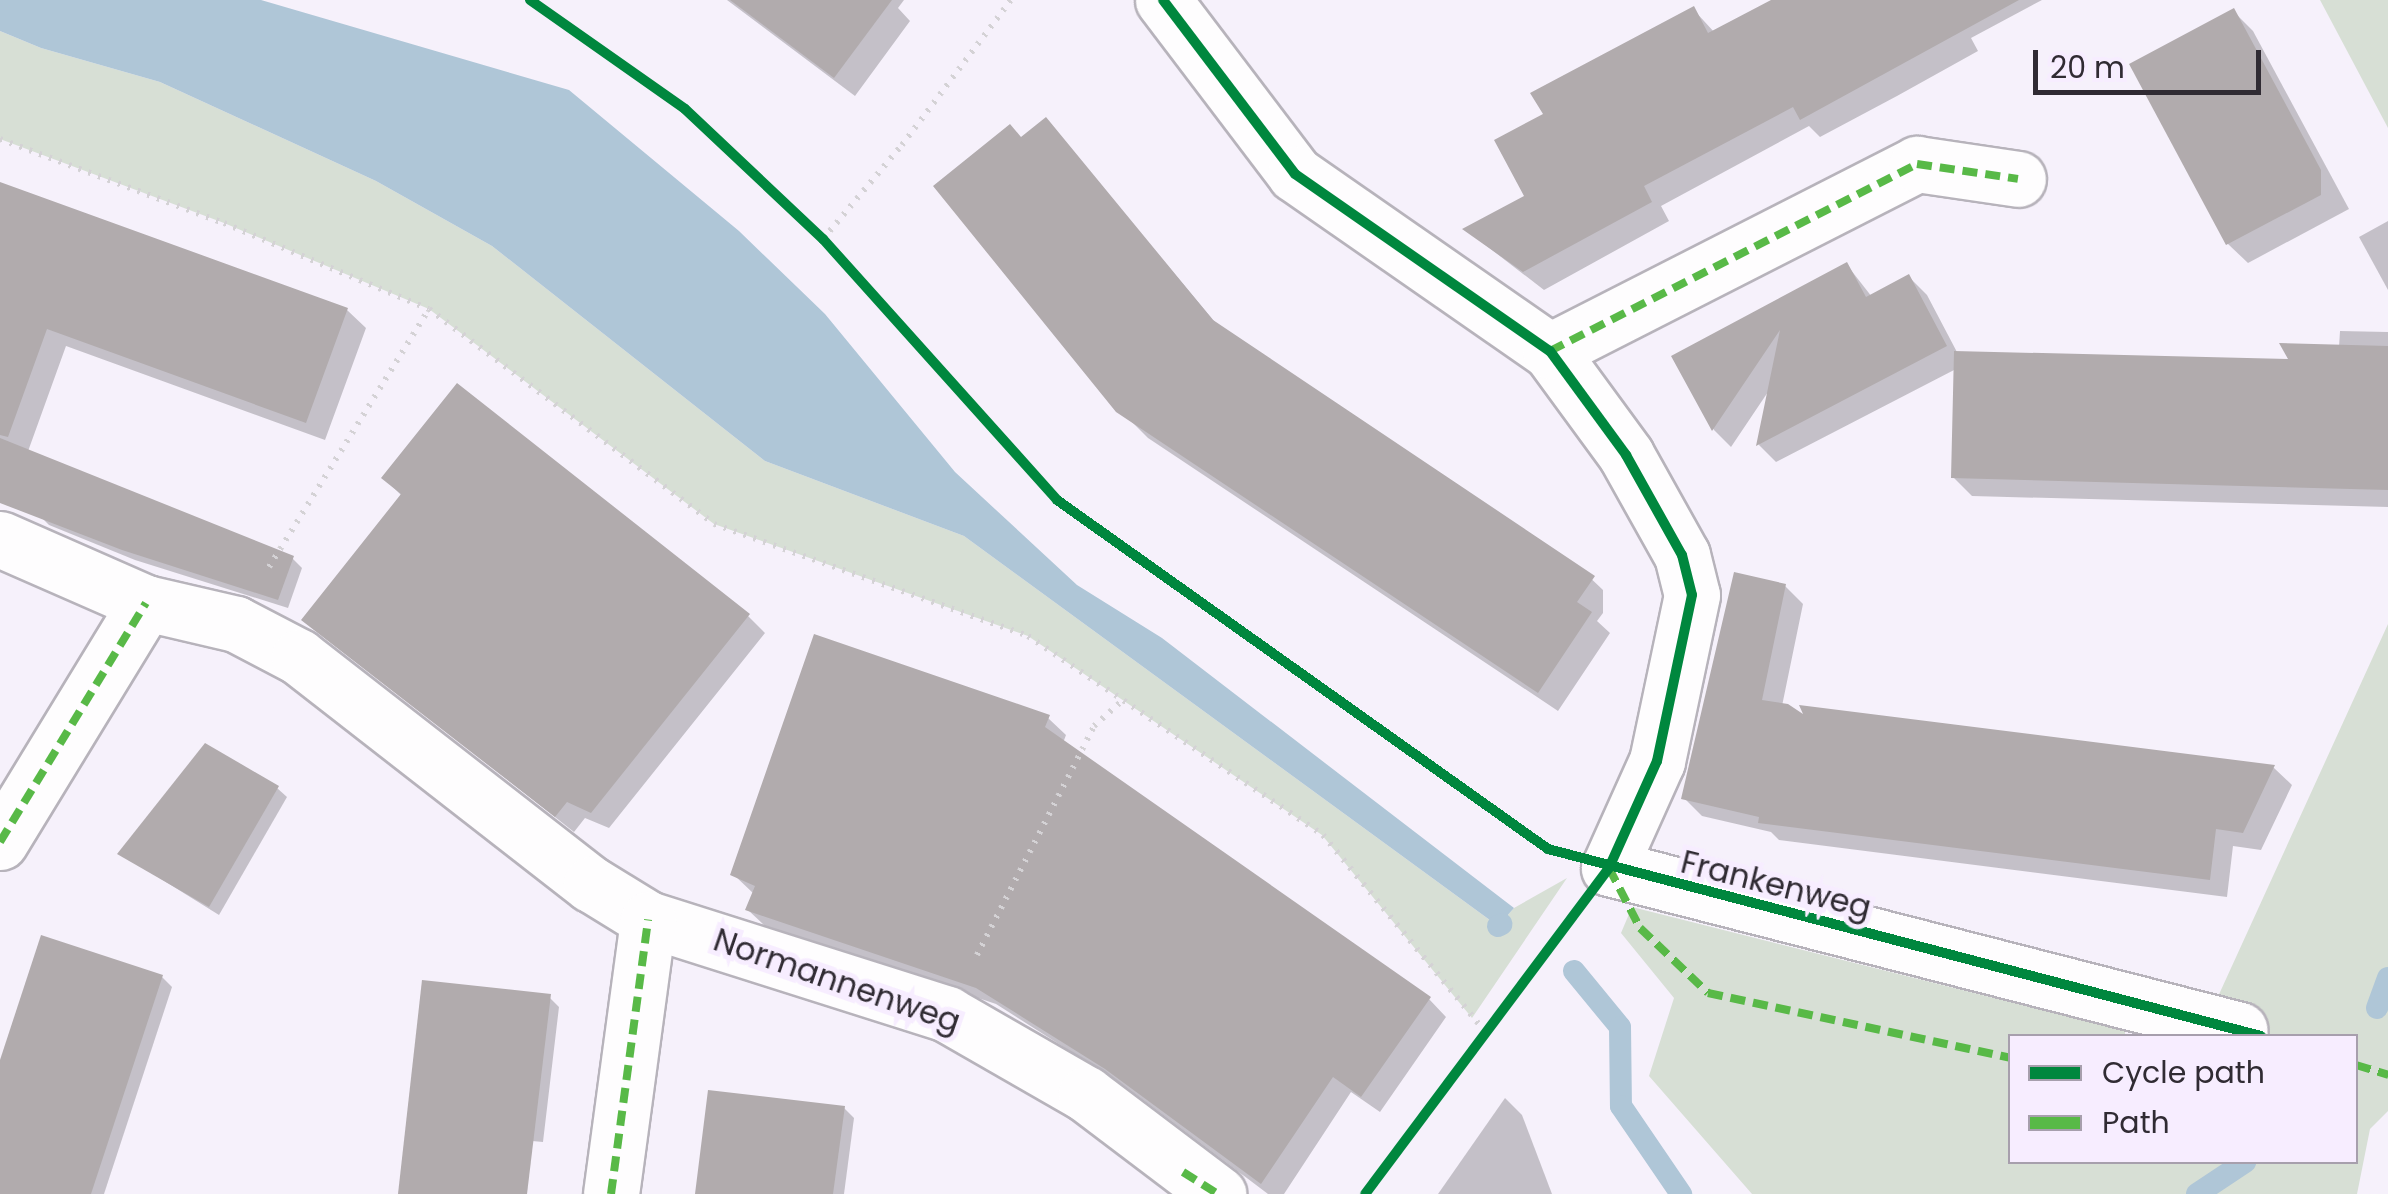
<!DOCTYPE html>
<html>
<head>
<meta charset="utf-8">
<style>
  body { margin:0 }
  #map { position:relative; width:2388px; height:1194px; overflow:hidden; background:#f6f1fb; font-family:Poppins,sans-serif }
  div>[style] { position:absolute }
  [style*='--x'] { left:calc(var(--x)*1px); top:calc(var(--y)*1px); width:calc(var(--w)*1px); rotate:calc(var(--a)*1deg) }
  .green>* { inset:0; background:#d7dfd5 }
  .water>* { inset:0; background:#afc6d7 }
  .shadow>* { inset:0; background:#0003 }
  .stream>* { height:22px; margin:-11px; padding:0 11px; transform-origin:11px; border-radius:11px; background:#afc6d7 }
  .building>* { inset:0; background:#b1abad }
  .path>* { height:6px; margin-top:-3px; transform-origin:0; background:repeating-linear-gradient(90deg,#d4d2d5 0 2.5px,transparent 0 10.5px) }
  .roads { filter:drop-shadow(2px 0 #b7b3bb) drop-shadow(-2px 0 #b7b3bb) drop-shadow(0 2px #b7b3bb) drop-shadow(0 -2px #b7b3bb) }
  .minor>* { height:55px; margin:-27.5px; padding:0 27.5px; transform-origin:27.5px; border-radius:27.5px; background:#fefdfe }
  .quiet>* { height:8px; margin-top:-4px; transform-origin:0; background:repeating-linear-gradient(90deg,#58b947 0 15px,transparent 0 23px) }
  .cycleway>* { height:10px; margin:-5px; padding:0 5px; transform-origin:5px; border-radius:5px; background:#00873e }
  span { translate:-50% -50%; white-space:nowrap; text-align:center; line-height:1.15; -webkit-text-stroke:10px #f7edff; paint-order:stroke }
  .street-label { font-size:32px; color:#302b33 }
  .legend { position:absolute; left:2008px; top:1034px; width:350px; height:130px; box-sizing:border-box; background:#f7edff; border:2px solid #a79fad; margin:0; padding:12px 18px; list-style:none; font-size:30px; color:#302b33 }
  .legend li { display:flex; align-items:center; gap:20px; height:50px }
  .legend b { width:50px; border:2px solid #a79fad }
  .scale { position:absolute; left:2033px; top:50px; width:228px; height:45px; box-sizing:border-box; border:5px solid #302b33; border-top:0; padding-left:12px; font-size:30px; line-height:35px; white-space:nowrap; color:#302b33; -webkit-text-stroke:8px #f7edff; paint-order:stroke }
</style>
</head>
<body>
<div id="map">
  <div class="green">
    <i style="clip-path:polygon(2320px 0,2388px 0,2388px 128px)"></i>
    <i style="clip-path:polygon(0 31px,41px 48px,160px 82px,376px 181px,492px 246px,765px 461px,964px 536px,1498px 926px,1514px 908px,1567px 878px,1472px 1018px,1322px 835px,1028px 636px,714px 524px,429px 309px,224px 223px,0 139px)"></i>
    <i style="clip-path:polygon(2388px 624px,2388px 1111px,2370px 1129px,2357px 1194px,1752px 1194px,1649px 1076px,1674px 998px,1621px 933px,1632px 907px,2125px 1031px,2125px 1036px,2010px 1036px,2010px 1162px,2356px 1162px,2356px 1036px,2200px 1036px)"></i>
  </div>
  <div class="water">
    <i style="clip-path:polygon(0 0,261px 0,569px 90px,739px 231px,825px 314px,955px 472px,1077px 585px,1162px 638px,1514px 908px,1498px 926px,964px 536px,765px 461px,492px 246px,376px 181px,160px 82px,41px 48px,0 31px)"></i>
  </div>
  <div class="shadow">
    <i style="clip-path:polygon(727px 0,904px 0,898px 8px,910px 21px,855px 96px)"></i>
    <i style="clip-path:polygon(1778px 0,2042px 0,1971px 38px,1978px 51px,1897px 96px,1820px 137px,1809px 126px,1661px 206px,1669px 221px,1544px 290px,1466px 230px,1528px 197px,1546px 115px,1693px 9px,1715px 33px)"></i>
    <i style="clip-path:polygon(2233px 11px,2253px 31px,2349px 209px,2248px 263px,2228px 244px)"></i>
    <i style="clip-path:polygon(1045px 120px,1220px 328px,1582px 570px,1603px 590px,1603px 613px,1597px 621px,1610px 633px,1558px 711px,1148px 438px,1127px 417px,1022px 139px)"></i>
    <i style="clip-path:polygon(0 184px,347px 310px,366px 328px,325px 440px,66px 346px,9px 504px,0 500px)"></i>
    <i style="clip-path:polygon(2388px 221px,2388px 290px,2359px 237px)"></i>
    <i style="clip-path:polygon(1847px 265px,1872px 297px,1909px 277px,1927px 295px,1958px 354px,2293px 362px,2339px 347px,2340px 331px,2388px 332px,2388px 507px,1972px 496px,1953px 477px,1956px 369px,1776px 462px,1759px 445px,1770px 389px,1731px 447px,1714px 430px,1674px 357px)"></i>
    <i style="clip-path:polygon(384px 478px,748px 616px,765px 633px,609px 828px,585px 818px,574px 832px,305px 620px,402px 496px)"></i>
    <i style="clip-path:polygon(39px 515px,292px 558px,302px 568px,288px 608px,135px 560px,49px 525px)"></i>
    <i style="clip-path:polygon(1785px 586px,1803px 604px,1782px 706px,1810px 721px,1803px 708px,2274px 768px,2292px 785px,2261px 850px,2233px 846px,2227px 897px,1779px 840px,1771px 832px,1702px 816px,1684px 798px)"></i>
    <i style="clip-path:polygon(1048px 718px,1066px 735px,1063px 743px,1429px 999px,1446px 1017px,1380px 1112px,1351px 1092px,1284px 1194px,1268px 1194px,1125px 1086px,996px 1004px,766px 927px,748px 910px,754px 894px,733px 874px)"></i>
    <i style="clip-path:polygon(277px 788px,287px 797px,219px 915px,121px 854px)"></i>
    <i style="clip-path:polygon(162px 977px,172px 987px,104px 1194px,0 1194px,0 1069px)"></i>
    <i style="clip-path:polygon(549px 997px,559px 1007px,543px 1142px,532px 1141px,526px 1194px,400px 1194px)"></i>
    <i style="clip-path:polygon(1505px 1098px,1522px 1115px,1552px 1194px,1438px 1194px)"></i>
    <i style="clip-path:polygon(844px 1108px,854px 1118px,844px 1194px,698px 1194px)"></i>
  </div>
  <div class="stream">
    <i style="--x:1498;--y:926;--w:4;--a:-27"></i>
    <i style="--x:1574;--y:971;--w:72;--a:50.6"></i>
    <i style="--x:1620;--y:1027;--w:79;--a:89.3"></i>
    <i style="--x:1621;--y:1106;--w:107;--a:55.7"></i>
    <i style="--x:2377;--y:1008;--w:32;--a:-70"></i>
    <i style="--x:2197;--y:1194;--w:58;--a:-33.7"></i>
  </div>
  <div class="building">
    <i style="clip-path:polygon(730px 0,892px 0,834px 78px)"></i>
    <i style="clip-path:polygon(1771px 0,2019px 0,1800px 120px,1793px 107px,1644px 186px,1652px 202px,1523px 272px,1462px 229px,1524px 196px,1494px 140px,1543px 114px,1530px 93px,1694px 6px,1708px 33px)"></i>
    <i style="clip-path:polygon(2234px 8px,2321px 170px,2321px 195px,2226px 245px,2129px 64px)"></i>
    <i style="clip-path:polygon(1046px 117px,1213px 320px,1595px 576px,1577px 602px,1592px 612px,1538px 693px,1116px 412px,933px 186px,1010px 124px,1021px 137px)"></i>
    <i style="clip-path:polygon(0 182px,348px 308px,306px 423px,47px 329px,8px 437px,0 435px)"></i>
    <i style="clip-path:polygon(1847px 262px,1866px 297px,1909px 274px,1947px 346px,1756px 446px,1780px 330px,1712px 431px,1671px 356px)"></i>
    <i style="clip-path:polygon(2279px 343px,2388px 346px,2388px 490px,1951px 478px,1954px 351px,2288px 359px)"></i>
    <i style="clip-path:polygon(457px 383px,750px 614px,591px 813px,567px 802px,555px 817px,301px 620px,401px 494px,381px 478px)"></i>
    <i style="clip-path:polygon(0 438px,294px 556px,278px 600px,122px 550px,0 503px)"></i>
    <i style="clip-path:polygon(1734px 572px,1786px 584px,1762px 700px,1788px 704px,1803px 714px,1799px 705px,2275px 765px,2243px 833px,2216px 829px,2210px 880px,1758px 823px,1759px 817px,1681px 799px)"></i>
    <i style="clip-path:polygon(814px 634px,1050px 715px,1045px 727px,1431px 997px,1361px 1097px,1333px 1077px,1261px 1184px,1105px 1069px,976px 988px,745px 910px,755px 886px,730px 875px)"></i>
    <i style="clip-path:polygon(205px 743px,279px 786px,209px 907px,117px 854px)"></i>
    <i style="clip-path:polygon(41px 935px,163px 975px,91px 1194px,0 1194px,0 1060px)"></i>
    <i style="clip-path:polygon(422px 980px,551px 994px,527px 1194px,398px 1194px)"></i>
    <i style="clip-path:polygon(708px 1090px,845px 1106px,833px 1194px,695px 1194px)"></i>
  </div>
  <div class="path">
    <i style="--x:0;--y:139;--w:239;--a:20.6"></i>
    <i style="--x:224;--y:223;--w:222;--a:22.8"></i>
    <i style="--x:429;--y:309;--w:357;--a:37"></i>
    <i style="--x:714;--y:524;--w:333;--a:19.6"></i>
    <i style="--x:1028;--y:636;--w:356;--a:34"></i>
    <i style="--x:1323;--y:835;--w:258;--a:50.5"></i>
    <i style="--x:823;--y:239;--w:123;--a:-50"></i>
    <i style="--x:902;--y:145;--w:181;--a:-53.1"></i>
    <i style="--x:269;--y:567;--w:304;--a:-58.2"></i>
    <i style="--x:977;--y:955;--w:257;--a:-62.9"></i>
    <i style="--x:1094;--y:726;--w:39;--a:-42"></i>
  </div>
  <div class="roads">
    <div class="minor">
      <i style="--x:1163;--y:0;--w:218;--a:52.8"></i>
      <i style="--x:1295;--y:174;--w:310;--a:34.8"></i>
      <i style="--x:1550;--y:351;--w:129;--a:53.8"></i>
      <i style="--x:1626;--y:455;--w:115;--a:60.8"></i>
      <i style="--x:1682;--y:555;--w:41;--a:76"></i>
      <i style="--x:1692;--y:595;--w:170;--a:101.9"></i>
      <i style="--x:1657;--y:761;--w:117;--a:114.2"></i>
      <i style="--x:1609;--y:868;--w:651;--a:14.4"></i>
      <i style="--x:1550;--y:351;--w:412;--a:-27"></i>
      <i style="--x:1917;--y:164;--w:102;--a:8.4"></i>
      <i style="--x:0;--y:539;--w:159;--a:23.7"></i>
      <i style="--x:146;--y:603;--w:92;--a:13.1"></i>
      <i style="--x:236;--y:624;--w:71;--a:27.6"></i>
      <i style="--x:299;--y:657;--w:370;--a:37.9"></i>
      <i style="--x:591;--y:884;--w:67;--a:31.6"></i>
      <i style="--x:648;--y:919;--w:314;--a:17.6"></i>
      <i style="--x:947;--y:1014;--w:160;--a:29.9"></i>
      <i style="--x:1086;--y:1094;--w:166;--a:37.1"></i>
      <i style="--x:0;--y:842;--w:280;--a:-58.6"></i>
      <i style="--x:611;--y:1194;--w:277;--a:-82.3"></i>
    </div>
  </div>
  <div class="quiet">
    <i style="--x:1550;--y:351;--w:412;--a:-27"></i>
    <i style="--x:1917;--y:164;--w:102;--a:8.4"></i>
    <i style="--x:0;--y:842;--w:280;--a:-58.6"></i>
    <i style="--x:1603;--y:866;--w:6;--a:18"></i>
    <i style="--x:1609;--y:868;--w:68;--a:62.7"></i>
    <i style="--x:1640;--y:928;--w:94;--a:43.7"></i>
    <i style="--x:1708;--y:993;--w:309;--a:12.1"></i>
    <i style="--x:2356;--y:1065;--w:34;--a:17"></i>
    <i style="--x:1183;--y:1172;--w:41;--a:32.2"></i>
    <i style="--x:611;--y:1194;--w:277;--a:-82.3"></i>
  </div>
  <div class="cycleway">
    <i style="--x:530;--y:0;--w:189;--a:35.1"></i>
    <i style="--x:685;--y:109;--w:190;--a:43.3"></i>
    <i style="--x:823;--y:239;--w:351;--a:48.1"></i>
    <i style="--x:1057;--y:500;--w:602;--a:35.4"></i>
    <i style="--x:1548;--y:849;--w:737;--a:14.7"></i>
    <i style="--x:1163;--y:0;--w:218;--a:52.8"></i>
    <i style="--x:1295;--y:174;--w:310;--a:34.8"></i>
    <i style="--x:1550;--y:351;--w:129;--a:53.8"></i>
    <i style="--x:1626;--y:455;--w:115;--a:60.8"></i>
    <i style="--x:1682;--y:555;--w:41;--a:76"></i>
    <i style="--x:1692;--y:595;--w:170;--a:101.9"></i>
    <i style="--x:1657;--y:761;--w:117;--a:114.2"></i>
    <i style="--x:1609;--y:868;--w:407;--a:126.8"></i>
  </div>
  <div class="street-label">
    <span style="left:1776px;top:885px;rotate:14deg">Frankenweg</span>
    <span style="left:837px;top:981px;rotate:19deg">Normannenweg</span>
  </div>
  <ul class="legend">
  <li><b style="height:12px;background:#00873e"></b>Cycle path</li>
  <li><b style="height:12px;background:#58b947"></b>Path</li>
  </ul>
  <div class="scale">20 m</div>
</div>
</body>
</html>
